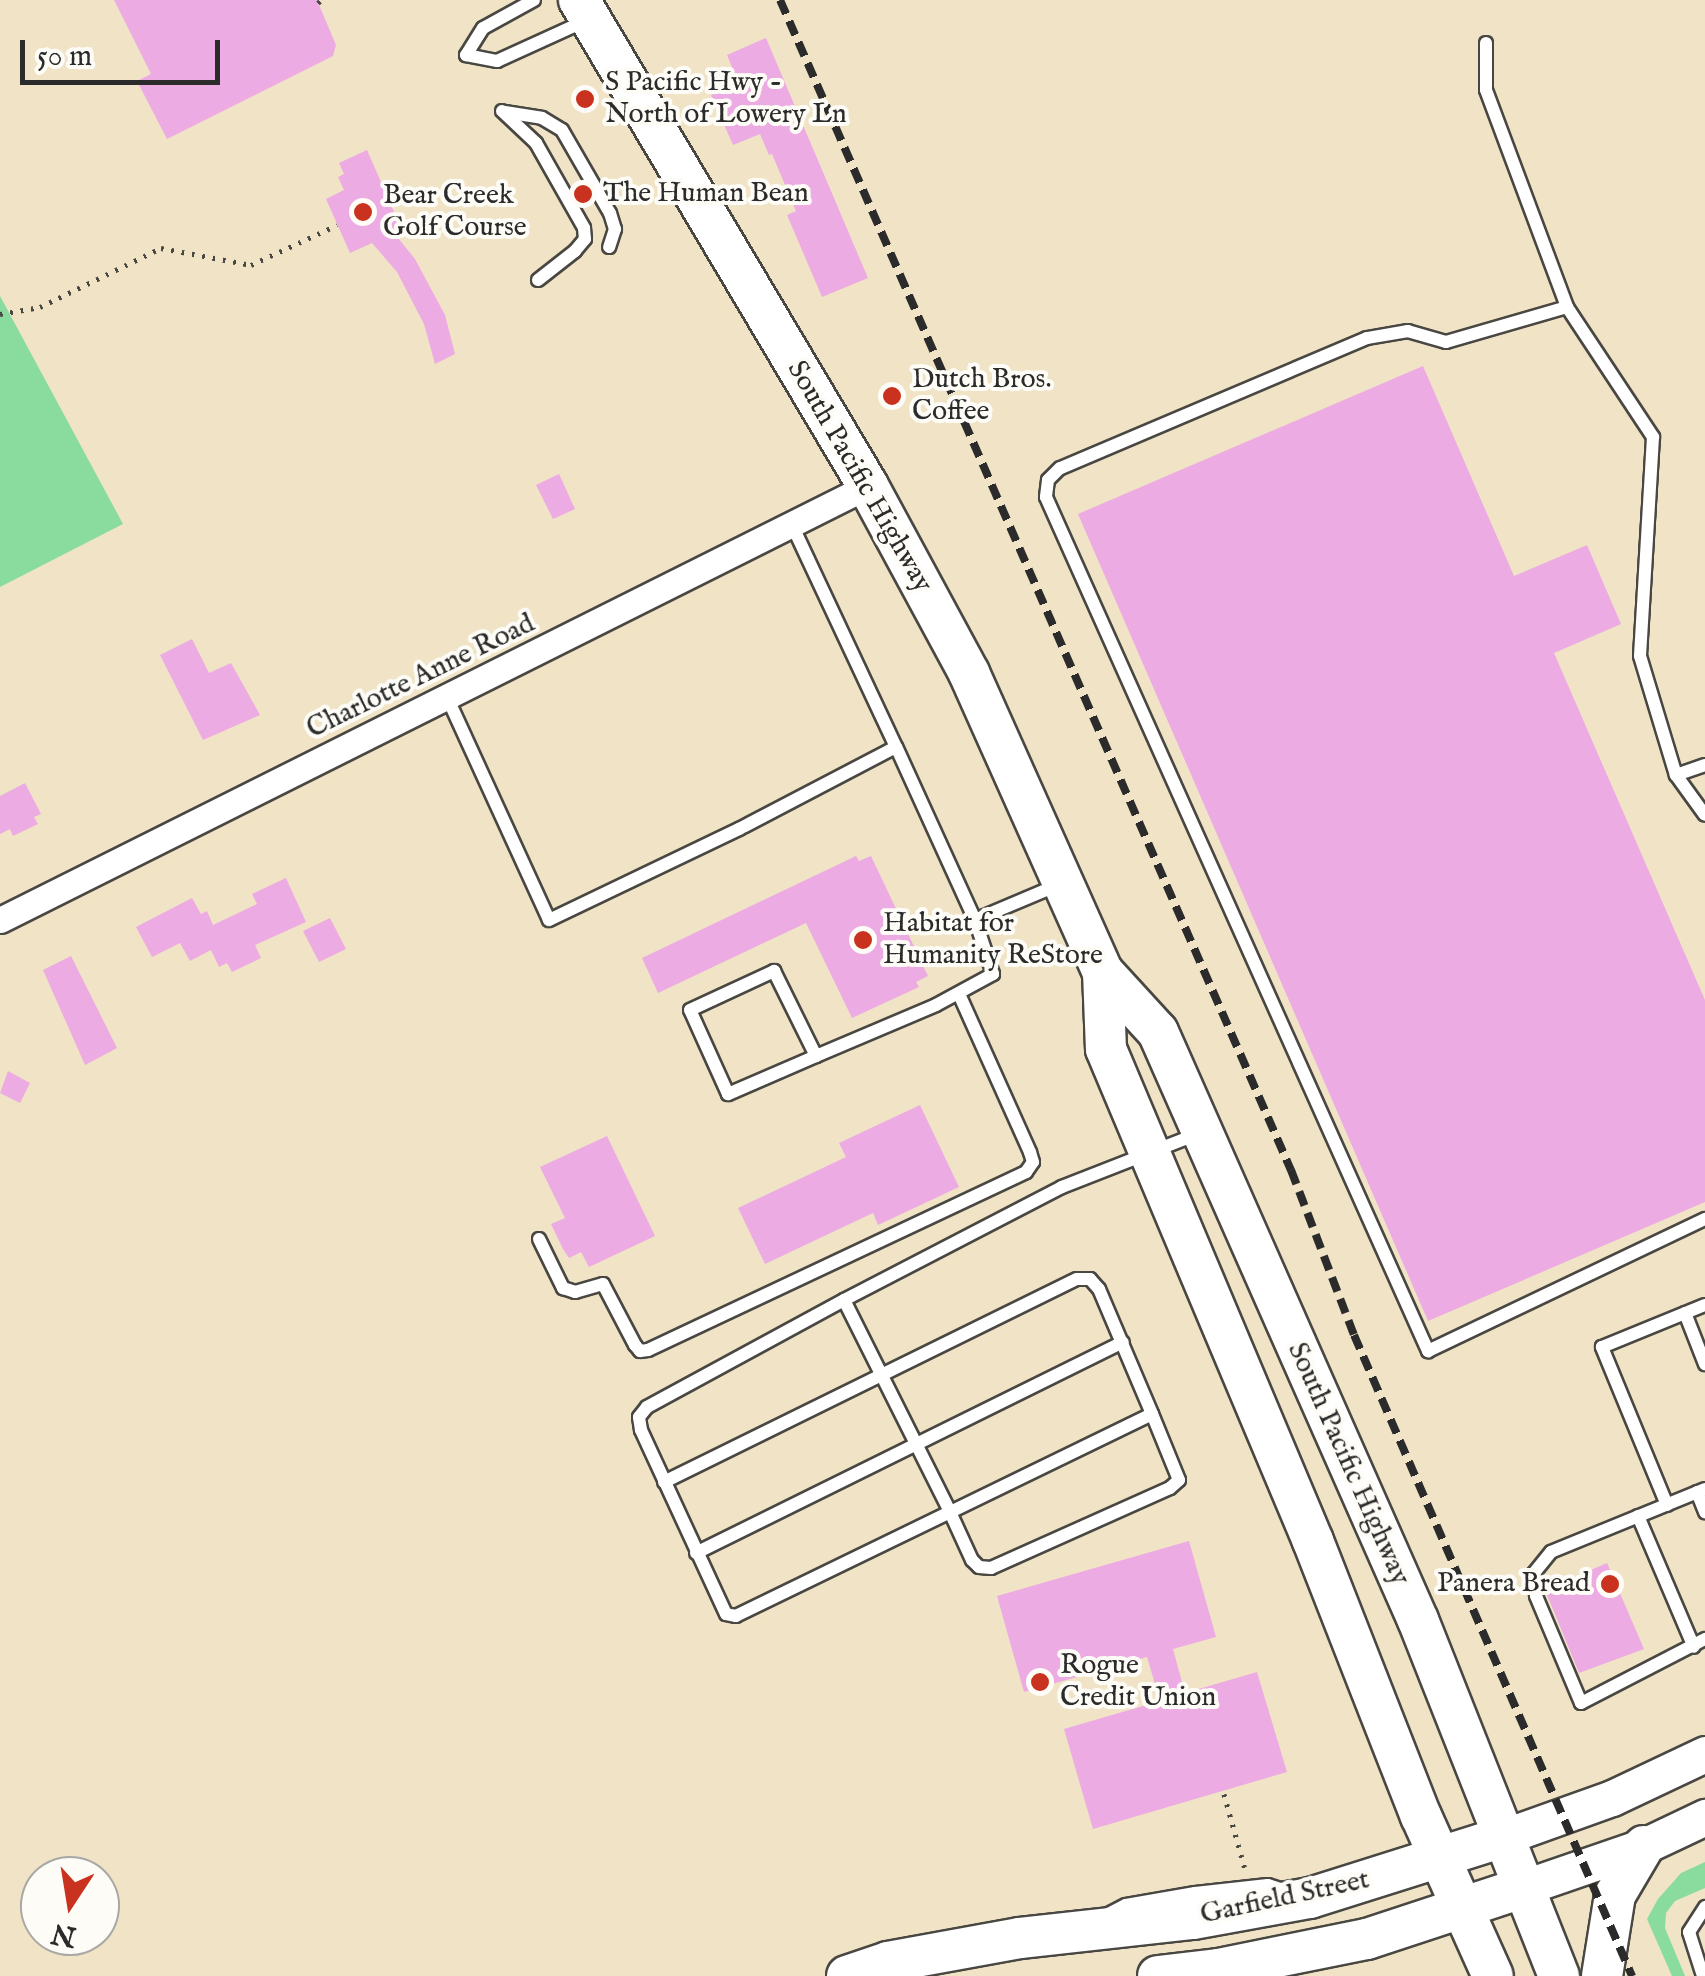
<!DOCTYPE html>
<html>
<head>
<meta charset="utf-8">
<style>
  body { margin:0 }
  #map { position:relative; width:1705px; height:1976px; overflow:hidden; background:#f0e3c6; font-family:"IM FELL English",serif }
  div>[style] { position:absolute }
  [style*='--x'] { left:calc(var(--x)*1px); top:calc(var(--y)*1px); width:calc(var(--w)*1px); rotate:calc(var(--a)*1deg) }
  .green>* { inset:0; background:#89dc9d }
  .building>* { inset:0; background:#edabe3 }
  .path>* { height:5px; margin-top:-2.5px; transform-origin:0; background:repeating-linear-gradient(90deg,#494742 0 2.5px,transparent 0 10.5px) }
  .roads { filter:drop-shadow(2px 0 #494742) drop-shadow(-2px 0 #494742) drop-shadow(0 2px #494742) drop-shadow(0 -2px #494742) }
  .lane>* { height:12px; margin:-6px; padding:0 6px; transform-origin:6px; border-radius:6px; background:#fff }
  .street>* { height:25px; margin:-12.5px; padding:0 12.5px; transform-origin:12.5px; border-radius:12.5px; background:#fff }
  .secondary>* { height:35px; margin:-17.5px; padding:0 17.5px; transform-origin:17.5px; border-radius:17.5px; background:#fff }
  .primary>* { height:40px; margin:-20px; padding:0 20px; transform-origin:20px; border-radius:20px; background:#fff }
  .rail>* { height:8px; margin-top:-4px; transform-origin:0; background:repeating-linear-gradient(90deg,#2b2b2b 0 15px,transparent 0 23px) }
  .dots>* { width:28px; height:28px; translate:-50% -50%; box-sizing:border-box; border:5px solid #fdfcf7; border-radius:50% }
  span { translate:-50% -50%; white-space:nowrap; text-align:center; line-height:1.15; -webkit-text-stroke:8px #fdfcf7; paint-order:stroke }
  .poi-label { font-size:28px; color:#2b2b2b }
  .left { translate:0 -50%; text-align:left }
  .right { translate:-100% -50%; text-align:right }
  .street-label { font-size:28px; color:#2b2b2b }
  .north { position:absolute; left:20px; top:1856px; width:100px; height:100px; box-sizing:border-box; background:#fdfcf7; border:2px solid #a9a8a5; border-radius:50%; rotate:192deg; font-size:28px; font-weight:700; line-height:40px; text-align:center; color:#2b2b2b }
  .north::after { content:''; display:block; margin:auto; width:35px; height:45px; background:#c8321e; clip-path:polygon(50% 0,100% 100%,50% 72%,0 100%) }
  .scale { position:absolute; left:20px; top:40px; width:200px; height:45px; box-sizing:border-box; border:5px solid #2b2b2b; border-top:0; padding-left:12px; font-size:30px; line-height:35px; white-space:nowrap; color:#2b2b2b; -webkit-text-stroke:8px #fdfcf7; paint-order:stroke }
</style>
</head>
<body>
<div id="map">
  <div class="green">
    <i style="clip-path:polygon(0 296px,123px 524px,0 587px)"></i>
    <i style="clip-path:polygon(1705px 1862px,1705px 1888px,1675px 1901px,1666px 1913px,1665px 1928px,1685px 1976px,1672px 1976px,1647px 1919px,1658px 1899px,1681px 1873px)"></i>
  </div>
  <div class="building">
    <i style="clip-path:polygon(114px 0,317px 0,336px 45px,333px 56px,167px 139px,137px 81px,151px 74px)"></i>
    <i style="clip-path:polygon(766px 38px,868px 278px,822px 297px,787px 215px,796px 211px,772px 154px,769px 155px,760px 134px,733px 145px,711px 95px,739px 84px,727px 55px)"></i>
    <i style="clip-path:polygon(367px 150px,402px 230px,394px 233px,415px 259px,445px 315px,455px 354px,435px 364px,424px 324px,397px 272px,372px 243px,350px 253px,326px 199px,344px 190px,338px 177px,344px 174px,339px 163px)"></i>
    <i style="clip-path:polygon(1423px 366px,1514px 576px,1587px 545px,1621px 624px,1554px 653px,1705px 1000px,1705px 1202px,1428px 1321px,1078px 514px)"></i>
    <i style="clip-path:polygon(559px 474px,575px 509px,553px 519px,536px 485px)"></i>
    <i style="clip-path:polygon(192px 639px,209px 673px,231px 663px,260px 715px,203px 740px,160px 655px)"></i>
    <i style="clip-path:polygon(25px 783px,41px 814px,34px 817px,38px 824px,13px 836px,10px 829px,0 834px,0 796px)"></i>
    <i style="clip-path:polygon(856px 856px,859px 861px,871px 856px,928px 976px,916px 982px,919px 987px,852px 1018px,806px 923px,658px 993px,642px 958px)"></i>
    <i style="clip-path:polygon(286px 878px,306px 922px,255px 945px,261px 958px,232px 972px,227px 963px,219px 967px,211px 950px,190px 961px,180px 943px,152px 957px,136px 927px,192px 898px,201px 914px,207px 911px,213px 925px,257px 904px,252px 894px)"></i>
    <i style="clip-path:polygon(330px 918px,346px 949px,319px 962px,303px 931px)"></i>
    <i style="clip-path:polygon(71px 956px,117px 1048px,85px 1065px,43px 970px)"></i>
    <i style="clip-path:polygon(8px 1071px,30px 1083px,20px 1103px,0 1093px)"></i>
    <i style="clip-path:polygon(920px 1105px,959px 1187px,878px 1225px,873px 1213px,765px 1264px,738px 1208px,846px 1157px,839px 1143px)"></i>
    <i style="clip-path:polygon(607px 1136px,655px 1236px,589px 1267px,581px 1252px,569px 1258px,563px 1249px,551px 1224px,565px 1218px,540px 1167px)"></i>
    <i style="clip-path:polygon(1189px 1541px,1216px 1637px,1173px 1649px,1185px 1693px,1257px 1672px,1287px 1772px,1093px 1829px,1064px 1729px,1160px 1701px,1147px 1657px,1024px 1692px,997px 1596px)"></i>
    <i style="clip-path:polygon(1607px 1563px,1644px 1649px,1579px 1673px,1545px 1590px)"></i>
  </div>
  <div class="path">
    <i style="--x:318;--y:3;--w:4;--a:-45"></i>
    <i style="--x:0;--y:314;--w:41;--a:-9.9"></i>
    <i style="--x:40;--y:307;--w:135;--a:-26"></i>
    <i style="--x:161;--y:248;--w:92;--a:10.7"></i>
    <i style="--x:251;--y:265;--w:95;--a:-24.9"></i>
    <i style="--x:1224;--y:1794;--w:78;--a:74.4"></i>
  </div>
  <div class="roads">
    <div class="lane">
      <i style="--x:534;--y:0;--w:58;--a:151.2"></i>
      <i style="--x:483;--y:28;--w:32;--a:122"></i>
      <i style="--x:466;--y:55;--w:32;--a:11"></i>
      <i style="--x:497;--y:61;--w:99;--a:-24.5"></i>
      <i style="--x:1486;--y:43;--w:47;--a:90"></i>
      <i style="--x:1486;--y:90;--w:232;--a:69.5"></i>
      <i style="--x:1567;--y:307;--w:156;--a:56.5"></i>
      <i style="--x:1653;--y:437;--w:219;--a:93.4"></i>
      <i style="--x:1640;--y:656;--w:124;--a:73.2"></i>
      <i style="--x:502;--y:111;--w:47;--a:43.3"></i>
      <i style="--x:536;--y:143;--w:98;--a:60.5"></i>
      <i style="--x:584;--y:228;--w:11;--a:85"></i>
      <i style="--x:585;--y:239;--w:16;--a:130"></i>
      <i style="--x:575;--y:251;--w:47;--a:141.9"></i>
      <i style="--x:505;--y:112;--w:37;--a:9"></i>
      <i style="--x:542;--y:118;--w:23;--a:31"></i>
      <i style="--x:562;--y:130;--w:96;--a:60"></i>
      <i style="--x:610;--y:213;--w:17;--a:73"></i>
      <i style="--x:615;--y:229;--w:19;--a:108"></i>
      <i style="--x:1567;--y:307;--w:126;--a:163.9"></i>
      <i style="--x:1446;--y:342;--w:40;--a:-164"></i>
      <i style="--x:1408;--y:331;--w:42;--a:170.3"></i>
      <i style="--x:1367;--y:338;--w:333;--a:157"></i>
      <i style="--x:1060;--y:468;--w:17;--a:135"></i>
      <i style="--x:1048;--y:480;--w:17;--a:97"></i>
      <i style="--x:1046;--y:497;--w:936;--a:65.9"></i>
      <i style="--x:1428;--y:1351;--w:307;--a:-25.5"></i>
      <i style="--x:447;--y:697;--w:245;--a:65.4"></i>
      <i style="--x:549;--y:920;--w:211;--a:-25.6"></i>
      <i style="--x:739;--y:829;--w:177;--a:-27.6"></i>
      <i style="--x:896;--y:747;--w:245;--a:-115.1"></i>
      <i style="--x:1705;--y:765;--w:31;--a:161"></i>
      <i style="--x:1676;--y:775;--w:49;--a:54.1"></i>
      <i style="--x:975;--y:920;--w:90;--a:-22.9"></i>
      <i style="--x:816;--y:1056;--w:96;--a:156.6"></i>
      <i style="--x:728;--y:1094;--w:92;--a:-114.3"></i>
      <i style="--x:690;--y:1010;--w:93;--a:-24.9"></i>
      <i style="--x:774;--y:971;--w:95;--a:63.7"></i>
      <i style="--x:816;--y:1056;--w:130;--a:-23"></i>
      <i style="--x:936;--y:1005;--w:65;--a:-28.5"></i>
      <i style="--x:993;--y:974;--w:57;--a:-108.4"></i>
      <i style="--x:975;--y:920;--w:190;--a:-114.5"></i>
      <i style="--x:539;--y:1239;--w:55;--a:63.9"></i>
      <i style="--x:563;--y:1288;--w:13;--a:18"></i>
      <i style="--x:575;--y:1292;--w:29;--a:-16"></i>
      <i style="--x:603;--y:1284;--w:69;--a:62.3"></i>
      <i style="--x:635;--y:1345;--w:8;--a:50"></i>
      <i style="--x:640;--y:1351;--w:8;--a:-7"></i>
      <i style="--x:648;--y:1350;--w:418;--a:-25.2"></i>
      <i style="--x:1026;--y:1172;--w:12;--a:-55"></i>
      <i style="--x:1033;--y:1162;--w:10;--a:-107"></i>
      <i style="--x:1030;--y:1152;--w:173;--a:-114.2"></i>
      <i style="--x:844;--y:1300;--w:237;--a:63.4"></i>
      <i style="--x:950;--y:1512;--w:53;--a:65.4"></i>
      <i style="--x:972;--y:1560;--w:10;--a:45"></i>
      <i style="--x:979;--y:1567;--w:12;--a:5"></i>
      <i style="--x:991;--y:1568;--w:196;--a:-24.1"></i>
      <i style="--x:1170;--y:1488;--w:12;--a:-42"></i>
      <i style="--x:1179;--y:1480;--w:71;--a:-112.2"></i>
      <i style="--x:1152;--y:1414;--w:225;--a:154.1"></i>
      <i style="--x:950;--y:1512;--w:238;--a:154.1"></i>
      <i style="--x:736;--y:1616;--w:10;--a:-169"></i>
      <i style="--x:726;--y:1614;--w:203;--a:-114.8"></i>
      <i style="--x:641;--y:1430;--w:13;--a:-99"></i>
      <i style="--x:639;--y:1417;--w:13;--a:-51"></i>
      <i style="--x:647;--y:1407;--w:224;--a:-28.5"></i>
      <i style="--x:844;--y:1300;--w:246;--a:-27.4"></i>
      <i style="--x:1062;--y:1187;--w:148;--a:-21.4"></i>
      <i style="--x:1685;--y:1313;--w:55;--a:68.6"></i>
      <i style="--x:664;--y:1482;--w:460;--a:-26.2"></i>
      <i style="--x:1077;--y:1279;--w:13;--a:0"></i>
      <i style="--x:1090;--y:1279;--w:13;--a:48"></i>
      <i style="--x:1099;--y:1289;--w:136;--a:67"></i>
      <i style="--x:1705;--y:1489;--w:166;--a:157.8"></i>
      <i style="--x:1551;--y:1552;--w:28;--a:129"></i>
      <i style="--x:1533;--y:1574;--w:22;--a:82"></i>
      <i style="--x:1536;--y:1596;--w:116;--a:67.2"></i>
      <i style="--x:1581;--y:1703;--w:140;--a:-27.3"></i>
      <i style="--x:1697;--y:1492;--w:22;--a:68"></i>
      <i style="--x:1667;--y:1505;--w:171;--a:-112.4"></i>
      <i style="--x:1602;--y:1347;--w:111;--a:-22.2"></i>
      <i style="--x:1638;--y:1516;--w:142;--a:66.9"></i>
      <i style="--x:696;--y:1553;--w:476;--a:-26.3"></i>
      <i style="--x:1108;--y:1914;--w:20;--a:-27"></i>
      <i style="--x:1126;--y:1905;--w:70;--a:-9.9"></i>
      <i style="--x:1195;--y:1893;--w:73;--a:-6.3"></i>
      <i style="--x:1268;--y:1885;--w:16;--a:18"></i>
      <i style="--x:1703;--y:1976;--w:46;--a:-107.7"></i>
      <i style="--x:1689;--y:1932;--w:30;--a:-57"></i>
    </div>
    <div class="street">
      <i style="--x:0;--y:920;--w:970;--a:-26.57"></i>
    </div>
    <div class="secondary">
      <i style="--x:1503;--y:1837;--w:116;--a:-19.7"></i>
      <i style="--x:1612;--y:1798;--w:103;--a:-25.3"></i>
      <i style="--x:1522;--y:1888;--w:129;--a:-19"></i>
      <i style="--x:1644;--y:1846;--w:68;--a:-25.4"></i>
    </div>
    <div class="primary">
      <i style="--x:579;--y:0;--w:565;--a:59.26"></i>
      <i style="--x:868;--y:486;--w:213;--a:61.6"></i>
      <i style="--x:969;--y:673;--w:328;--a:65.9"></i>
      <i style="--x:1103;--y:972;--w:81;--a:47.5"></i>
      <i style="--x:1158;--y:1032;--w:643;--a:66.15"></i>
      <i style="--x:1418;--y:1620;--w:383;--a:68.4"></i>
      <i style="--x:1103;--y:972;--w:77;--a:87.8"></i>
      <i style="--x:1106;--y:1049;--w:534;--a:67.18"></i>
      <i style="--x:1313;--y:1541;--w:295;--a:68.6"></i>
      <i style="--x:1421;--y:1816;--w:175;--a:65.8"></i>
      <i style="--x:847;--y:1976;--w:43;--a:-18.9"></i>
      <i style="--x:888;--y:1962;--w:134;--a:-10.3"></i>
      <i style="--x:1020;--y:1938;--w:174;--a:-6.3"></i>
      <i style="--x:1193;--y:1919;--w:119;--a:-10.2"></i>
      <i style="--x:1310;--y:1898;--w:202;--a:-17.5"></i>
      <i style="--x:1158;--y:1976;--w:60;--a:-6.7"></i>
      <i style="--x:1218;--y:1969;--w:152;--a:-11.4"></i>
      <i style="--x:1367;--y:1939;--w:163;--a:-18.2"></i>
      <i style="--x:1602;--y:1976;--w:82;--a:-80.9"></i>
      <i style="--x:1615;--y:1895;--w:57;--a:-59.4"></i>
    </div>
  </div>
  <div class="rail">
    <i style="--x:780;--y:0;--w:1277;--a:66.41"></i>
    <i style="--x:1291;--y:1170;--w:177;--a:69.1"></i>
    <i style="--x:1354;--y:1335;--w:699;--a:66.55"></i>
  </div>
  <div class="dots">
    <i style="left:585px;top:99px;background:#c8321e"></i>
    <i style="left:583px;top:194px;background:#c8321e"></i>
    <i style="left:363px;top:212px;background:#c8321e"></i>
    <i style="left:892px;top:396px;background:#c8321e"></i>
    <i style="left:863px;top:940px;background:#c8321e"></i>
    <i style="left:1610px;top:1584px;background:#c8321e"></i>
    <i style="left:1040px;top:1682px;background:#c8321e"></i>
  </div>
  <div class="poi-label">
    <span class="left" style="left:605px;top:99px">S Pacific Hwy -<br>North of Lowery Ln</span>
    <span class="left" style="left:603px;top:194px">The Human Bean</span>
    <span class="left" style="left:383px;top:212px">Bear Creek<br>Golf Course</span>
    <span class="left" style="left:912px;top:396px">Dutch Bros.<br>Coffee</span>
    <span class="left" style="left:883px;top:940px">Habitat for<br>Humanity ReStore</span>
    <span class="right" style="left:1590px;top:1584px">Panera Bread</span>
    <span class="left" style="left:1060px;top:1682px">Rogue<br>Credit Union</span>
  </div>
  <div class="street-label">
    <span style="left:859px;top:477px;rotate:60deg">South Pacific Highway</span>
    <span style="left:421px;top:677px;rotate:-26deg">Charlotte Anne Road</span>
    <span style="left:1348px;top:1464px;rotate:66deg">South Pacific Highway</span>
    <span style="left:1285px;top:1898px;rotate:-12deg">Garfield Street</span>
  </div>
  <div class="north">N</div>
  <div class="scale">50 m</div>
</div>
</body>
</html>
